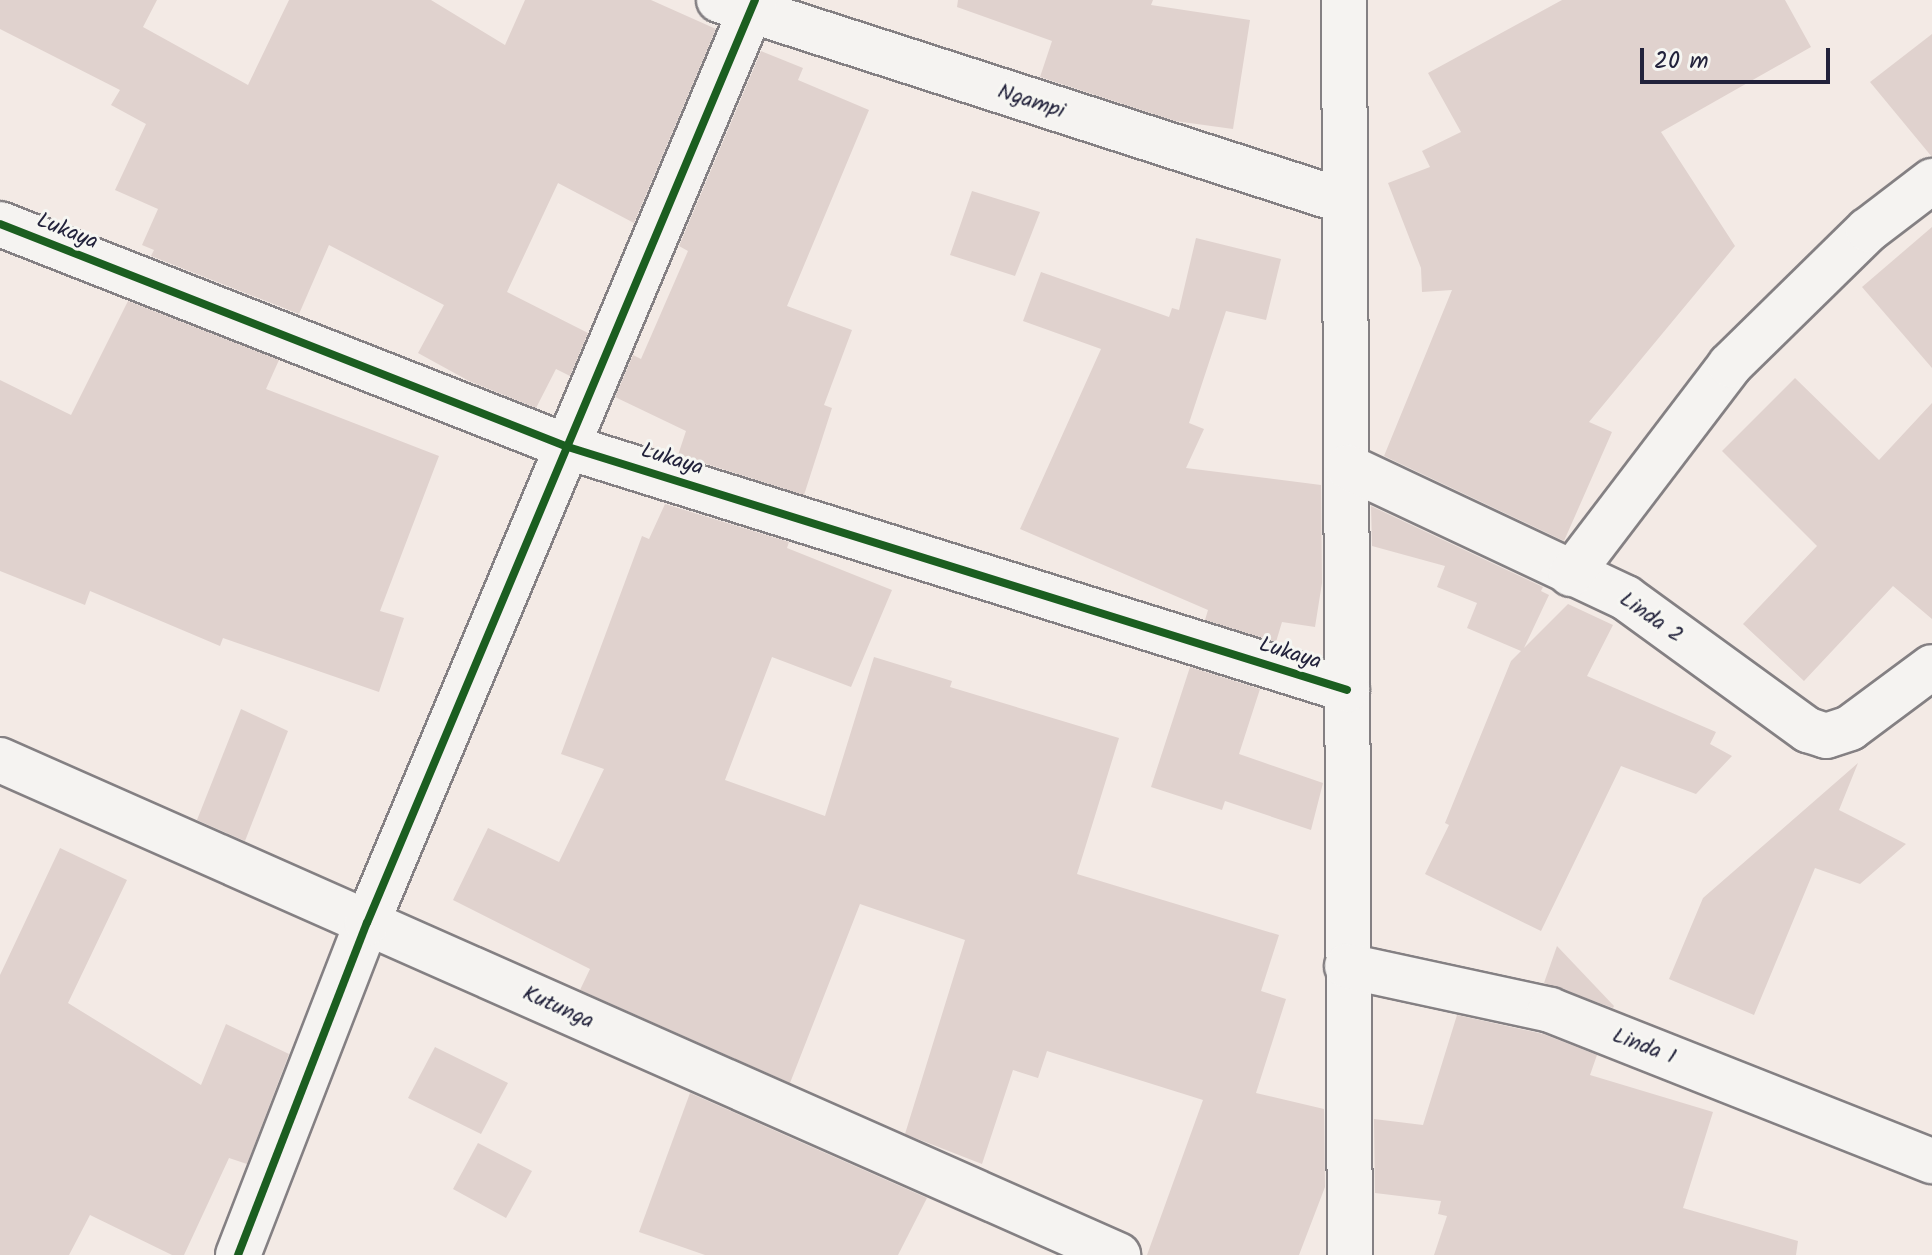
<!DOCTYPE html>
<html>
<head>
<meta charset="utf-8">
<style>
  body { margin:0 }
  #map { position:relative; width:1932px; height:1255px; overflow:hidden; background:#f3eae5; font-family:Kalam,sans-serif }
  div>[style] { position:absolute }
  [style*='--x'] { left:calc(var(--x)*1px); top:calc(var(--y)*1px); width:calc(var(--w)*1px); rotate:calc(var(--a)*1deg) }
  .building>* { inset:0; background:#e0d2ce }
  .roads { filter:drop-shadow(2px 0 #848083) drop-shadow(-2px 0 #848083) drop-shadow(0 2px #848083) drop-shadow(0 -2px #848083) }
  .street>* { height:44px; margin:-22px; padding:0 22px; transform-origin:22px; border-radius:22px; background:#f5f3f1 }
  .cycleway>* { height:8px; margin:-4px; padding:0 4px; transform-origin:4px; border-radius:4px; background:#1b5e20 }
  span { translate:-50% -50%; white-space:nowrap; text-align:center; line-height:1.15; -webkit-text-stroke:6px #f6f6f2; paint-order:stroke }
  .street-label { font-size:22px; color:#22223b }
  .scale { position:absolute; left:1640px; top:48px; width:190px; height:36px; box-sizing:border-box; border:4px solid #22223b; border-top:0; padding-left:10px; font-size:24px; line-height:28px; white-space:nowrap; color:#22223b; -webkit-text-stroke:6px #f6f6f2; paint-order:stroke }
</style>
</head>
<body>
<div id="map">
  <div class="building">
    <i style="clip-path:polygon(0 0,157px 0,143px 27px,248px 85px,289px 0,431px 0,505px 45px,525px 0,651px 0,716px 29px,634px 223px,558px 183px,507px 292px,588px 333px,570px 376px,556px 369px,536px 408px,469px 381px,418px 353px,444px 305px,329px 245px,299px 314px,151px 256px,154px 250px,142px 245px,158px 209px,115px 190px,146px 124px,111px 105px,120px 90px,0 29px)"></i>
    <i style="clip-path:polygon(958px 0,1153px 0,1151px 5px,1250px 20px,1233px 129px,1175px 121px,1040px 77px,1052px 41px,957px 7px)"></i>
    <i style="clip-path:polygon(1562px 0,1785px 0,1811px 47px,1661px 132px,1735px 246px,1589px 422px,1612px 432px,1564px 541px,1384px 456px,1452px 290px,1422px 292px,1421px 268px,1388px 183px,1430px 167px,1422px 151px,1461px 132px,1428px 73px)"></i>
    <i style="clip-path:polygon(1932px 34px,1932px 157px,1870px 82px)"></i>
    <i style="clip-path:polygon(761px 51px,803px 68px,798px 80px,869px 110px,787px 306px,852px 330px,824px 405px,832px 408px,804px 495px,678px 455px,686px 431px,615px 397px,633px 355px,641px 359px,688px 251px,679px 246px)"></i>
    <i style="clip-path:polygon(972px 191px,1040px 212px,1015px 276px,950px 255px)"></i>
    <i style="clip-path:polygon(1932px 227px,1932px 368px,1862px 287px)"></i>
    <i style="clip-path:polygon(1196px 238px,1281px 259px,1266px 320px,1226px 311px,1189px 423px,1204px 429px,1186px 468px,1321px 485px,1322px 583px,1315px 627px,1282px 622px,1276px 642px,1205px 620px,1208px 610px,1020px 529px,1101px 349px,1023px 321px,1041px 272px,1169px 317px,1172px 308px,1179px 310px)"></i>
    <i style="clip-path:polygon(128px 301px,279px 360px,266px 389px,439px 456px,380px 611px,404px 618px,379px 692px,223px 638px,220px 646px,90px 591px,85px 605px,0 571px,0 380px,71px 415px)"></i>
    <i style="clip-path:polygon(1795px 378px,1879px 460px,1932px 403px,1932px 619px,1893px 586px,1804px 681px,1743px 624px,1817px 546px,1722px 451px)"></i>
    <i style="clip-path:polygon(665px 504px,789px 542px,787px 548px,892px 590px,851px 687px,772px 657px,725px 780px,825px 816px,874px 657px,952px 681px,950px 687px,1119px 738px,1077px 874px,1279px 935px,1261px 991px,1286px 999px,1256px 1093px,1324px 1109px,1325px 1187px,1299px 1255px,1147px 1255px,1203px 1100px,1047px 1051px,1038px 1078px,1013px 1070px,982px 1164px,905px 1134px,965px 940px,860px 904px,790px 1083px,580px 990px,590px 969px,453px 900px,488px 828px,559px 862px,604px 769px,561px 754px,642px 536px,649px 539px)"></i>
    <i style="clip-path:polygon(1371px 506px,1543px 587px,1541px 591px,1549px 595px,1524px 648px,1568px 604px,1613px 625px,1587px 676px,1716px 732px,1710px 744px,1732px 756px,1696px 794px,1621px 766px,1541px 931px,1425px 874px,1449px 825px,1445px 823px,1511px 661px,1521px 651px,1467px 628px,1477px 603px,1437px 587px,1445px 566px,1372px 546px)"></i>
    <i style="clip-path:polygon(1190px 667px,1260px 689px,1239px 754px,1323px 783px,1311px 830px,1225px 801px,1222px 810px,1151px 787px)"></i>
    <i style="clip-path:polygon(241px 709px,288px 731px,245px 841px,197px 820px)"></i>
    <i style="clip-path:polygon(1858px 763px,1839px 810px,1906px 844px,1860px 884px,1815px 868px,1754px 1015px,1669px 979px,1703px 898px)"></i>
    <i style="clip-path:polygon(60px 848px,127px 880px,68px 1003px,201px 1085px,226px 1024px,289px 1054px,247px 1164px,229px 1158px,184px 1255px,172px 1255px,90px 1215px,69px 1255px,0 1255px,0 975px)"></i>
    <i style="clip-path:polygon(1557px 946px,1614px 1006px,1613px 1008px,1544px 983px)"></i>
    <i style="clip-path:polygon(1457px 1015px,1543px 1034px,1597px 1055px,1590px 1075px,1713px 1112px,1683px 1208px,1798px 1241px,1796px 1255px,1434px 1255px,1447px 1216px,1438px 1214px,1441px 1201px,1375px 1193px,1374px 1119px,1423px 1125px)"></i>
    <i style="clip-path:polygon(435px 1047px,508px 1083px,481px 1134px,408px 1098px)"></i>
    <i style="clip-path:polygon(690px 1093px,927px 1198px,898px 1255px,705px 1255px,639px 1232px)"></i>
    <i style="clip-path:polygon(478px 1143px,532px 1171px,506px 1218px,453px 1189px)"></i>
  </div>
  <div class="roads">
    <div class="street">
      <i style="--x:719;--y:0;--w:656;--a:17.85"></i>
      <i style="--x:1344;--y:0;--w:1255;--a:89.73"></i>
      <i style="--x:0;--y:224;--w:610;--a:21.44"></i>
      <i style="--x:568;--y:447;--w:816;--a:17.32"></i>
      <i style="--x:1348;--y:467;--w:307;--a:25.2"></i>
      <i style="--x:1626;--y:598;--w:225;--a:36"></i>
      <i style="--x:1808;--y:730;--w:19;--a:18"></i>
      <i style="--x:1826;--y:736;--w:25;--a:-18"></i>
      <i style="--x:1850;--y:728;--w:102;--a:-36.6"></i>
      <i style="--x:1571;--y:574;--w:263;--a:-52.7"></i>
      <i style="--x:1730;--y:365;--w:193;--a:-44.4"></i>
      <i style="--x:1868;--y:230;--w:81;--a:-37.4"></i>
      <i style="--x:0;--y:760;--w:1223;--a:23.88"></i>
      <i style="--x:1347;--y:966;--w:208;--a:12.2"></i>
      <i style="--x:1550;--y:1010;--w:411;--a:21.6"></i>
      <i style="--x:238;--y:1255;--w:356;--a:-68.8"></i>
      <i style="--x:367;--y:923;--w:1001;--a:-67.2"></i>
    </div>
  </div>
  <div class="cycleway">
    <i style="--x:0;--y:224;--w:610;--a:21.44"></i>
    <i style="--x:568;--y:447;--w:816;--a:17.32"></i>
    <i style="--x:238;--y:1255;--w:356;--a:-68.8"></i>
    <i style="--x:367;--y:923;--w:1001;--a:-67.2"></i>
  </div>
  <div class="street-label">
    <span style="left:1031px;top:102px;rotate:18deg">Ngampi</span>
    <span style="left:67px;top:232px;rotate:22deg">Lukaya</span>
    <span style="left:672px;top:460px;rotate:17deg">Lukaya</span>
    <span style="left:1651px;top:618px;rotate:35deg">Linda 2</span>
    <span style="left:1290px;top:654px;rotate:17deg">Lukaya</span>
    <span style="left:558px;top:1008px;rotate:24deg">Kutunga</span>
    <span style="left:1644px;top:1047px;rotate:21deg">Linda 1</span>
  </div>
  <div class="scale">20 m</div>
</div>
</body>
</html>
